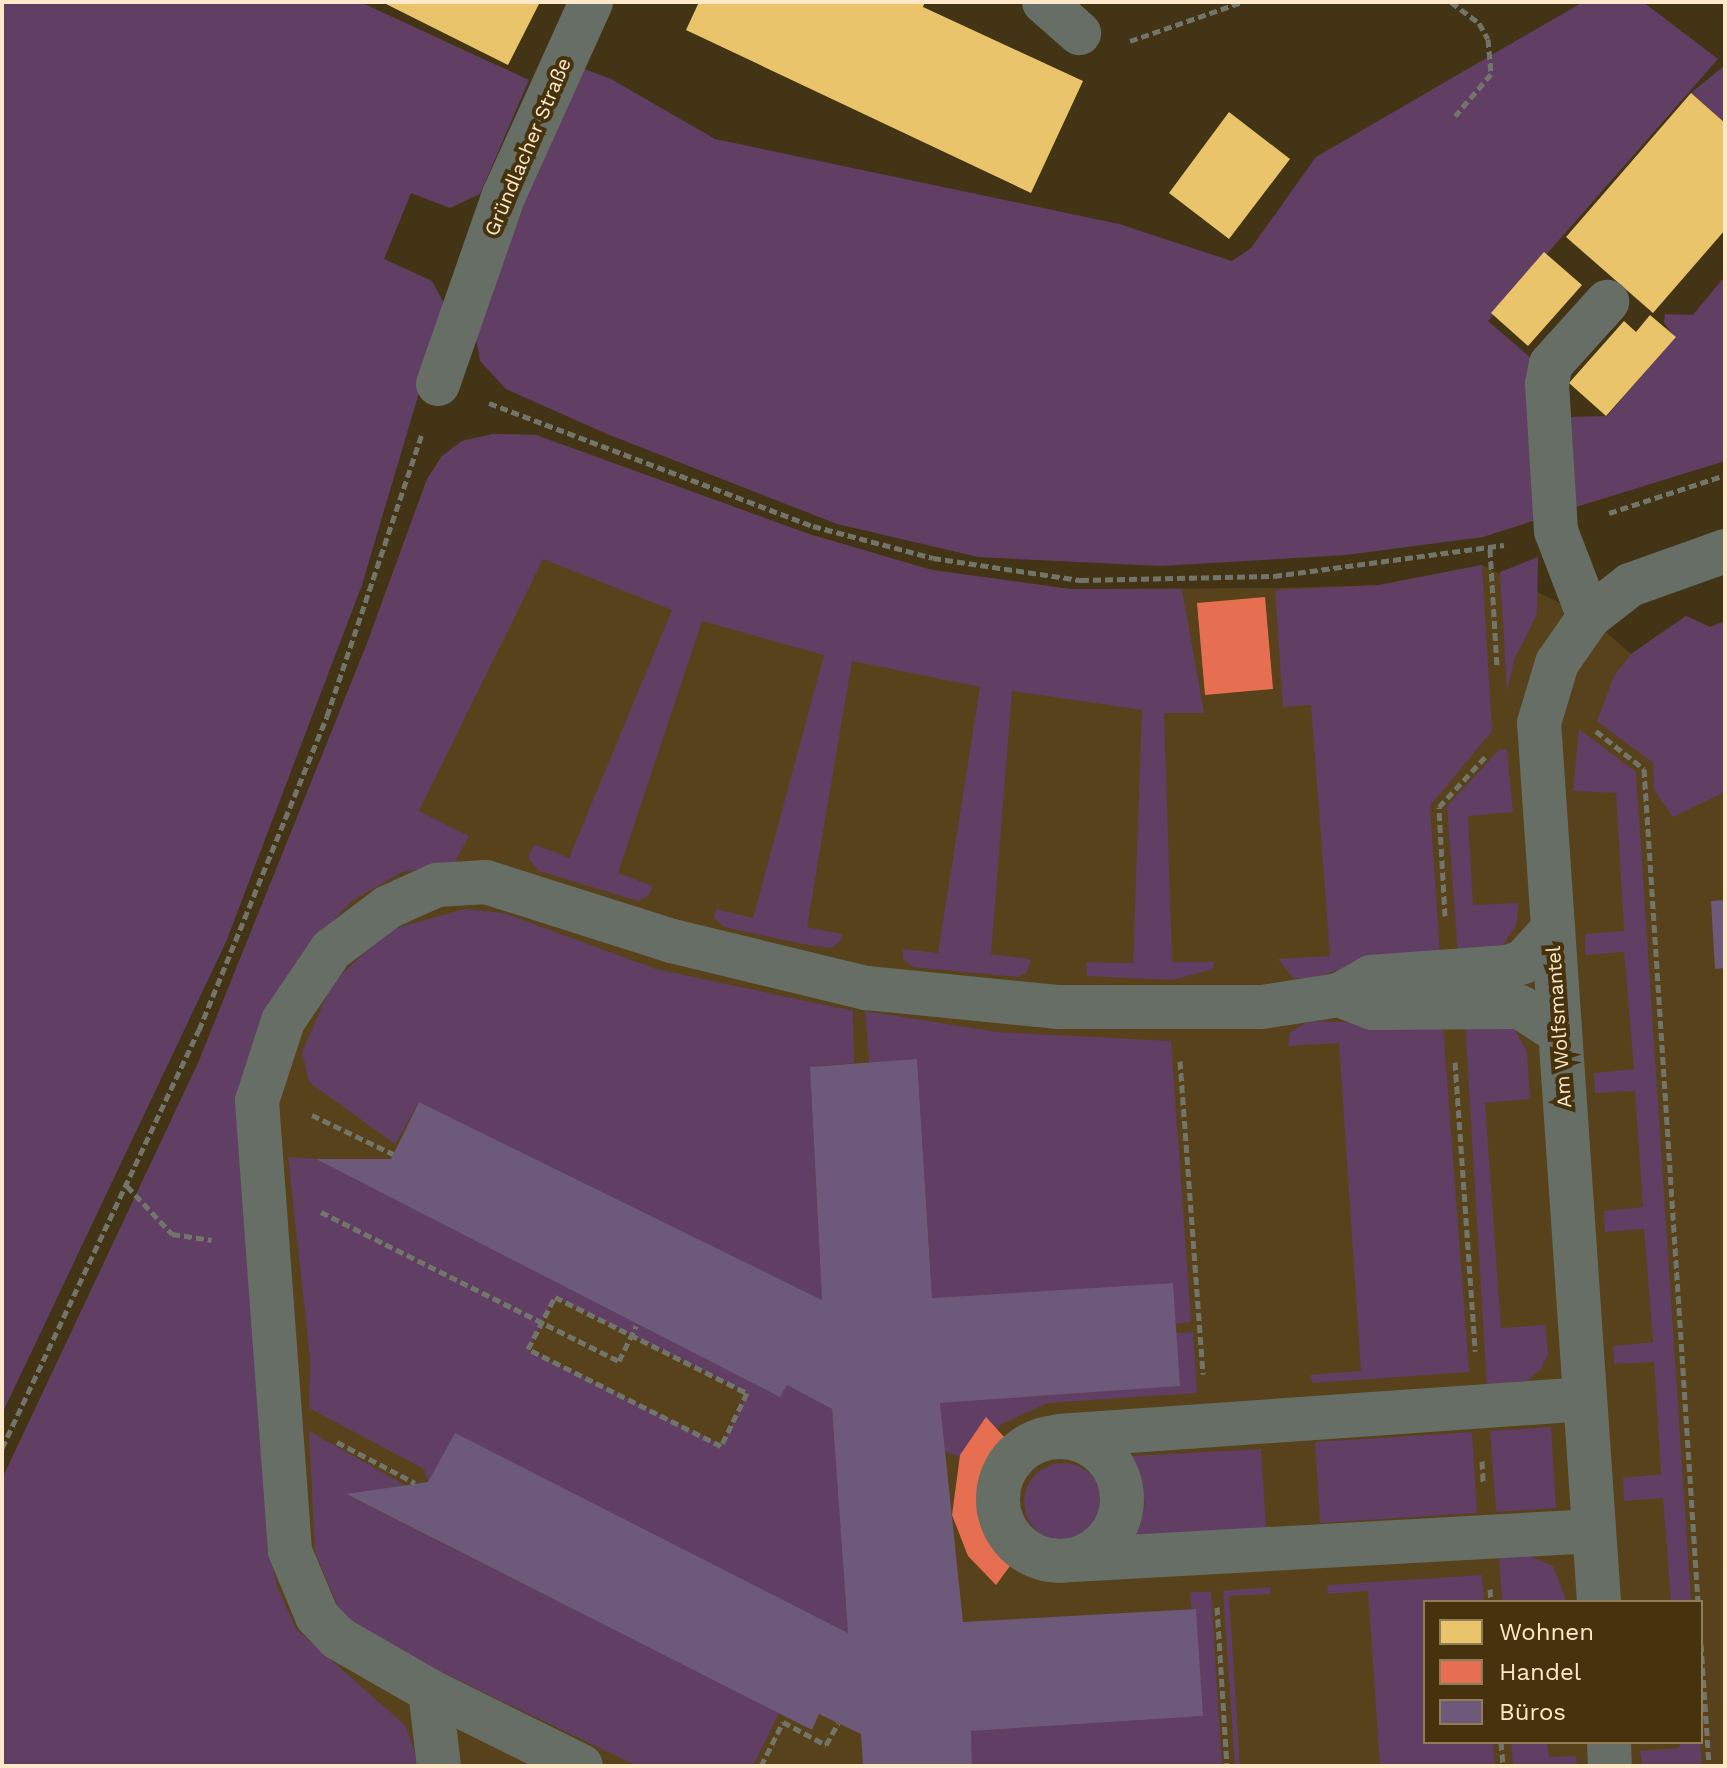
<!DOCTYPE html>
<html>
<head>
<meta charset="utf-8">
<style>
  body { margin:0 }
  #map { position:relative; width:1727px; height:1768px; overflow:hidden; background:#423415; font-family:"Work Sans",sans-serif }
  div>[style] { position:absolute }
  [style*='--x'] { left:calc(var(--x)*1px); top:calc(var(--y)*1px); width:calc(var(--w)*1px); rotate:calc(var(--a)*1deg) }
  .built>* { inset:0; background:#57421b }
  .green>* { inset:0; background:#613e63 }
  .round { border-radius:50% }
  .homes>* { inset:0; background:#e9c46a }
  .shops>* { inset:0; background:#e76f51 }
  .offices>* { inset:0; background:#6d597a }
  .path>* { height:5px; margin-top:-2.5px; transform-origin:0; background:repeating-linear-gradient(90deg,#72756a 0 8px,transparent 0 12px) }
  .minor>* { height:44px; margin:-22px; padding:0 22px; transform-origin:22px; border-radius:22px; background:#676e66 }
  .minor>.ring { margin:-22px; padding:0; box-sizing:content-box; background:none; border:44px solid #676e66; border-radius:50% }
  span { translate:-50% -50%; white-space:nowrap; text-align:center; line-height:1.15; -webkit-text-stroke:8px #46330e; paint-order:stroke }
  .street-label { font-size:20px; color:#fde9c9 }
  .frame { position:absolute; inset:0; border:4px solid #fde9c9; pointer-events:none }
  .legend { position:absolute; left:1423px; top:1600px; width:280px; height:144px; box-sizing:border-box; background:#46330e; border:2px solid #8f7c59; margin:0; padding:10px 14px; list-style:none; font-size:24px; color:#fde9c9 }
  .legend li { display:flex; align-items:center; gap:16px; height:40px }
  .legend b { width:40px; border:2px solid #8f7c59 }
</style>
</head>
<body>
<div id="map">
  <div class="built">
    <i style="clip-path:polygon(evenodd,493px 434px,536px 435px,809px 534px,932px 570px,1070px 589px,1279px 588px,1379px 585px,1482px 565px,1589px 617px,1631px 654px,1686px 616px,1710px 627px,1725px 621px,1725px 1766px,2px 1766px,2px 1479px,198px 1063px,366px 646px,427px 479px,442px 456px,462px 441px,493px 434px,1425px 1602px,1701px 1602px,1701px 1742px,1425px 1742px,1425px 1602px)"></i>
  </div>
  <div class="green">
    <i style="clip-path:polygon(2px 2px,360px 2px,529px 80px,480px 194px,450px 208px,411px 193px,384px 259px,432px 281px,445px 305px,362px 585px,226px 942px,2px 1414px)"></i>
    <i style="clip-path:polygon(1583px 2px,1643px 2px,1718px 59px,1488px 321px,1531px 358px,1542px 518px,1483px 537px,1346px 555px,1160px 566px,978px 557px,837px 524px,607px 434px,506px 389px,480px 361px,474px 328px,576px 66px,611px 79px,715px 139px,1119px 224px,1232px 261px,1251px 248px,1316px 157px)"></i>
    <i style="clip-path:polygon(1725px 65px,1725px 123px,1691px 93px)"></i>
    <i style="clip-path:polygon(1725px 276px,1725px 461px,1576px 507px,1571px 417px,1607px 416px,1675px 337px,1664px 323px,1665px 314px,1693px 315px)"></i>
    <i style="clip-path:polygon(493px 434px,536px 435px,809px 534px,932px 570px,1070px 589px,1182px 589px,1204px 713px,1164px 713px,1172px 962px,1214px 962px,1213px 969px,1173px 980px,1087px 976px,1086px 962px,1133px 963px,1142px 710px,1012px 691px,991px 954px,1031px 959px,1027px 972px,1018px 977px,913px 967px,903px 959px,903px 949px,938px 953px,980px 687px,852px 661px,807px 927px,842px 934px,840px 942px,831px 948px,803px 944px,724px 927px,714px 917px,716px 909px,753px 918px,824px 655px,702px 621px,618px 873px,653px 886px,648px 896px,638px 901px,539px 871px,528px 858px,534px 844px,569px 858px,672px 610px,543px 559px,419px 811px,469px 836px,454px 864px,402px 872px,352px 901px,306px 949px,274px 998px,268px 1545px,277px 1586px,296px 1629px,405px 1725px,420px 1766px,2px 1766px,2px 1479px,198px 1063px,366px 646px,427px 479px,442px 456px,462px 441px)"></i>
    <i style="clip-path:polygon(1538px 557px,1537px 614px,1514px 660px,1507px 692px,1500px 572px)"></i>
    <i style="clip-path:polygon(1482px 565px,1492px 731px,1430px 806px,1440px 955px,1359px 963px,1315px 978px,1293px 978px,1278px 959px,1330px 956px,1311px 705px,1283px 707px,1275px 590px,1379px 585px)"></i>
    <i style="clip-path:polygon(1686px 616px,1710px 627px,1725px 621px,1725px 792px,1673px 817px,1654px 790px,1653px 763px,1597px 721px,1614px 676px,1631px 654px)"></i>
    <i style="clip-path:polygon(1579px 729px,1636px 772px,1691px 1602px,1671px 1602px,1663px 1498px,1624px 1501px,1623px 1478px,1661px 1474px,1654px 1362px,1614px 1364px,1613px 1346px,1653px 1342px,1644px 1229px,1605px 1232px,1604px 1211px,1643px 1207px,1635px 1091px,1595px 1093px,1594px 1073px,1634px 1069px,1624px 952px,1585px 955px,1585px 934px,1624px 931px,1616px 793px,1573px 791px)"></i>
    <i style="clip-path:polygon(1500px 749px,1507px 750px,1513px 812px,1468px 816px,1473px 905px,1518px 903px,1517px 923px,1502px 947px,1458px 956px,1447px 806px)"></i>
    <i style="clip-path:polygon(465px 909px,503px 913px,656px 969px,853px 1011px,854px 1063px,810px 1067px,822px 1300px,419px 1102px,395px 1144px,309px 1082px,302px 1052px,333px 982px,389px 930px)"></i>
    <i style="clip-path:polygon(865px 1011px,997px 1032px,1171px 1041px,1191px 1322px,1175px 1324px,1173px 1283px,932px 1298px,917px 1059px,869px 1063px)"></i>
    <i style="clip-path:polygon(1309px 1021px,1443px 1025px,1469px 1372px,1313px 1383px,1310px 1375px,1361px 1371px,1339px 1043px,1288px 1046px,1290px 1032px)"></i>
    <i style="clip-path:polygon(1465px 1022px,1514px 1028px,1527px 1052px,1530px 1099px,1485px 1103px,1501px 1328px,1545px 1325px,1548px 1354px,1541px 1369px,1520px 1387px,1487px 1389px)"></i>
    <i style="clip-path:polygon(evenodd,288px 1157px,316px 1159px,780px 1396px,787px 1385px,832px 1409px,848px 1633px,455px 1434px,428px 1482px,424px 1469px,309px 1408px,310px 1358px,288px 1157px,555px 1297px,747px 1393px,722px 1445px,528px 1350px,555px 1297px)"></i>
    <i style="clip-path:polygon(1193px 1332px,1197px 1393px,1048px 1403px,1001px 1424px,967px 1459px,945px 1452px,940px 1403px,1180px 1386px,1176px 1333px)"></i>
    <i style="clip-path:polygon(1551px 1427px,1556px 1508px,1496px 1512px,1490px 1431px)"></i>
    <i style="clip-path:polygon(309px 1431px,405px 1485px,347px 1495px,779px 1713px,753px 1766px,637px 1766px,381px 1643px,355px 1625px,338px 1607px,315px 1552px)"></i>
    <i style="clip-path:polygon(1472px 1432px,1477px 1513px,1320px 1523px,1315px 1442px)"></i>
    <i style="clip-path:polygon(1261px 1449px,1266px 1528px,1135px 1538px,1145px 1504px,1141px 1476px,1131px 1456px)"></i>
    <i class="round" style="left:1024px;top:1463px;width:78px;height:78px"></i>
    <i style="clip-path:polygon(1525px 1554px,1553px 1566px,1567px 1602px,1502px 1602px,1499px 1556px)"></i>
    <i style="clip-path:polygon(1482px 1575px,1484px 1602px,1425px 1602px,1425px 1742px,1493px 1742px,1495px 1766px,1380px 1766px,1368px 1591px,1327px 1594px,1328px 1585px)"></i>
    <i style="clip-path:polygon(1270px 1587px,1271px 1594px,1229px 1596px,1240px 1766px,1235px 1766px,1223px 1591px)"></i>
    <i style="clip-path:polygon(1190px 1592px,1211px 1592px,1222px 1766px,972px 1766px,971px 1731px,1203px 1716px)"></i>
    <i style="clip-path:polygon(1511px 1742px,1547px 1742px,1549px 1757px,1576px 1756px,1577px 1766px,1513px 1766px)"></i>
    <i style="clip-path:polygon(1680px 1742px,1700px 1742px,1702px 1766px,1642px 1766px,1640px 1751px,1679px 1748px)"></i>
  </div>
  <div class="homes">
    <i style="clip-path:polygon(382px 2px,540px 2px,508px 65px)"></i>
    <i style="clip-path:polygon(699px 2px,925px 2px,923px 7px,1083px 81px,1031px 193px,686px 30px)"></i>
    <i style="clip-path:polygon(1691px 93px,1725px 123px,1725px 230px,1653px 313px,1566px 237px)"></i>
    <i style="clip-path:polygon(1229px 112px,1290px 159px,1229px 239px,1169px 193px)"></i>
    <i style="clip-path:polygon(1544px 252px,1582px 285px,1528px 346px,1491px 313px)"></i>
    <i style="clip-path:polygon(1650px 315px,1676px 337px,1606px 416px,1569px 383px,1624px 321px,1636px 332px)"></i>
  </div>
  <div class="shops">
    <i style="clip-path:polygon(1265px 597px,1273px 689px,1205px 695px,1197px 603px)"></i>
    <i style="clip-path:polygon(986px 1417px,1006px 1439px,982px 1479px,983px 1518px,997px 1546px,1013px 1562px,996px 1585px,968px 1556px,952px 1515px,960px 1455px)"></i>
  </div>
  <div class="offices">
    <i style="clip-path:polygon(1725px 900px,1725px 968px,1715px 969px,1711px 901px)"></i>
    <i style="clip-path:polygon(917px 1059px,932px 1298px,1173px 1283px,1180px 1386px,940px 1403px,963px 1622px,1196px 1609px,1203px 1716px,971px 1731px,972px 1766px,863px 1766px,861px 1734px,819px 1714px,812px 1730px,346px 1494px,428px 1482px,455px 1433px,848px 1633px,832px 1409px,787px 1385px,780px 1397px,316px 1159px,391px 1159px,419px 1102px,822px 1300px,810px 1067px)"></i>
  </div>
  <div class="path">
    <i style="--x:1451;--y:2;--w:35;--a:37"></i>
    <i style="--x:1479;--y:23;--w:18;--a:61"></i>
    <i style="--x:1488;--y:39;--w:35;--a:85"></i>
    <i style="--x:1491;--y:74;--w:55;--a:130.6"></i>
    <i style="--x:1130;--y:41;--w:119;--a:-19.2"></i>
    <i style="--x:489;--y:403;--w:347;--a:20.8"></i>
    <i style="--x:813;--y:526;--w:124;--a:14.9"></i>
    <i style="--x:933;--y:558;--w:150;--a:8.5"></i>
    <i style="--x:1081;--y:580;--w:193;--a:-1.2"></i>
    <i style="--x:1274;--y:576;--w:232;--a:-7.7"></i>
    <i style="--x:1609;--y:513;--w:122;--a:-18.1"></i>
    <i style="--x:1490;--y:549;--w:119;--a:86.6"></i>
    <i style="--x:1596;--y:731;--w:61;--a:38.4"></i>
    <i style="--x:1644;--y:769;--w:835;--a:86.29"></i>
    <i style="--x:1445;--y:916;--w:109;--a:-93.2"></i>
    <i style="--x:1439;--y:807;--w:69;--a:-47.3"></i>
    <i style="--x:1180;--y:1061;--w:314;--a:85.8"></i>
    <i style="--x:1455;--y:1062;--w:290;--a:86"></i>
    <i style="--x:312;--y:1115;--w:90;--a:25.7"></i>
    <i style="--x:127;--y:1186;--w:66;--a:46.8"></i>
    <i style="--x:172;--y:1234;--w:40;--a:8.5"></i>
    <i style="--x:321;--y:1212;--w:333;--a:26.6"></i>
    <i style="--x:619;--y:1361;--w:39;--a:-64"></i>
    <i style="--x:555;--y:1297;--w:215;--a:26.6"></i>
    <i style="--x:747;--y:1393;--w:59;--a:116.1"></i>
    <i style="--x:721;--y:1446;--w:216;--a:-153.3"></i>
    <i style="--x:528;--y:1349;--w:59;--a:-62.6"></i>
    <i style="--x:337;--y:1442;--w:88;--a:27.7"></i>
    <i style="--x:2;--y:1448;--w:462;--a:-64.8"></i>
    <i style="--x:199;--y:1030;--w:339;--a:-67.8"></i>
    <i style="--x:327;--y:716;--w:298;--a:-71.4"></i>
    <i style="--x:1482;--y:1461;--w:22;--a:87"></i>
    <i style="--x:981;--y:1505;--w:16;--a:-4"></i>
    <i style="--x:1490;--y:1589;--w:13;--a:86"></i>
    <i style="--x:1217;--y:1607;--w:159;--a:86.4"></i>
    <i style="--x:1701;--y:1644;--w:122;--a:86.2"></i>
    <i style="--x:1501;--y:1742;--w:24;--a:85"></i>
    <i style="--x:761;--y:1766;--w:49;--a:-63.4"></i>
    <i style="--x:783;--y:1722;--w:49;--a:28.1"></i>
    <i style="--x:826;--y:1745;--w:25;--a:-61"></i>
  </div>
  <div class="minor">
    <i style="--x:1044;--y:2;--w:47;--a:41.5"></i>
    <i style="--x:438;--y:384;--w:200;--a:-70.8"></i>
    <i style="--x:504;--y:195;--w:212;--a:-65.7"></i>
    <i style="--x:1589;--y:617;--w:92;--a:-111"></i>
    <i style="--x:1556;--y:531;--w:147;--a:-93.5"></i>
    <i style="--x:1547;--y:384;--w:20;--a:-79"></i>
    <i style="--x:1551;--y:364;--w:84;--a:-47.9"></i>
    <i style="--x:1339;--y:995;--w:36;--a:21"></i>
    <i style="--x:1373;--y:1008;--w:147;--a:-0.4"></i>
    <i style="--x:1520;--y:1007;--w:46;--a:32.7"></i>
    <i style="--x:1059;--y:1436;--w:527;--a:-4.02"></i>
    <i class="ring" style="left:998px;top:1437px;width:80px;height:80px"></i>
    <i style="--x:1073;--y:1560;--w:521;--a:-3.19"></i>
    <i style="--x:1599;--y:1602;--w:881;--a:-93.9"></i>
    <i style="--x:1539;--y:723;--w:63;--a:-73.3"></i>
    <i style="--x:1557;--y:663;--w:56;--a:-55.2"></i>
    <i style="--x:1589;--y:617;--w:52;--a:-38"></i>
    <i style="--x:1630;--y:585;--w:101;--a:-19.7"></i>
    <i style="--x:430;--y:1691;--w:76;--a:83.2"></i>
    <i style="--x:1609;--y:1742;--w:24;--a:88"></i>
    <i style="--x:581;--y:1766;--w:169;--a:-153.6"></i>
    <i style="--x:430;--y:1691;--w:106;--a:-150.1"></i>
    <i style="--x:338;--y:1638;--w:30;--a:-134"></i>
    <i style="--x:317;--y:1616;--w:70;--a:-112.6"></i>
    <i style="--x:290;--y:1551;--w:451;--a:-94.2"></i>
    <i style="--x:257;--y:1101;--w:84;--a:-72"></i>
    <i style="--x:283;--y:1021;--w:86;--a:-55.9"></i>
    <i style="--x:331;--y:950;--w:71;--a:-37"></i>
    <i style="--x:388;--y:907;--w:54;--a:-24.2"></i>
    <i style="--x:437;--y:885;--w:49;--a:-3.5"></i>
    <i style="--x:486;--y:882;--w:195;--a:17.6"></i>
    <i style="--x:672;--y:941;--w:201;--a:13.6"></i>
    <i style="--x:867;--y:988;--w:191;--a:5.7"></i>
    <i style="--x:1057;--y:1007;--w:205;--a:0"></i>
    <i style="--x:1262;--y:1007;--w:78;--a:-8.9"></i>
    <i style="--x:1339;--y:995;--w:37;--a:-29"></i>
    <i style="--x:1371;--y:977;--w:136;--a:-4.2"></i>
    <i style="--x:1507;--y:967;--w:17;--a:-17"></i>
    <i style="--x:1523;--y:962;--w:45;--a:-47.7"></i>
  </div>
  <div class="street-label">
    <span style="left:528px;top:147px;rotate:-67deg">Gründlacher Straße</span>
    <span style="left:1559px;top:1027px;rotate:-94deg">Am Wolfsmantel</span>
  </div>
  <div class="frame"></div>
  <ul class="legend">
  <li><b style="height:22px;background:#e9c46a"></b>Wohnen</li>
  <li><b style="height:22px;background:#e76f51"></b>Handel</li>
  <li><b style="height:22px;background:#6d597a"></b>Büros</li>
  </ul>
</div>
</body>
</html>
